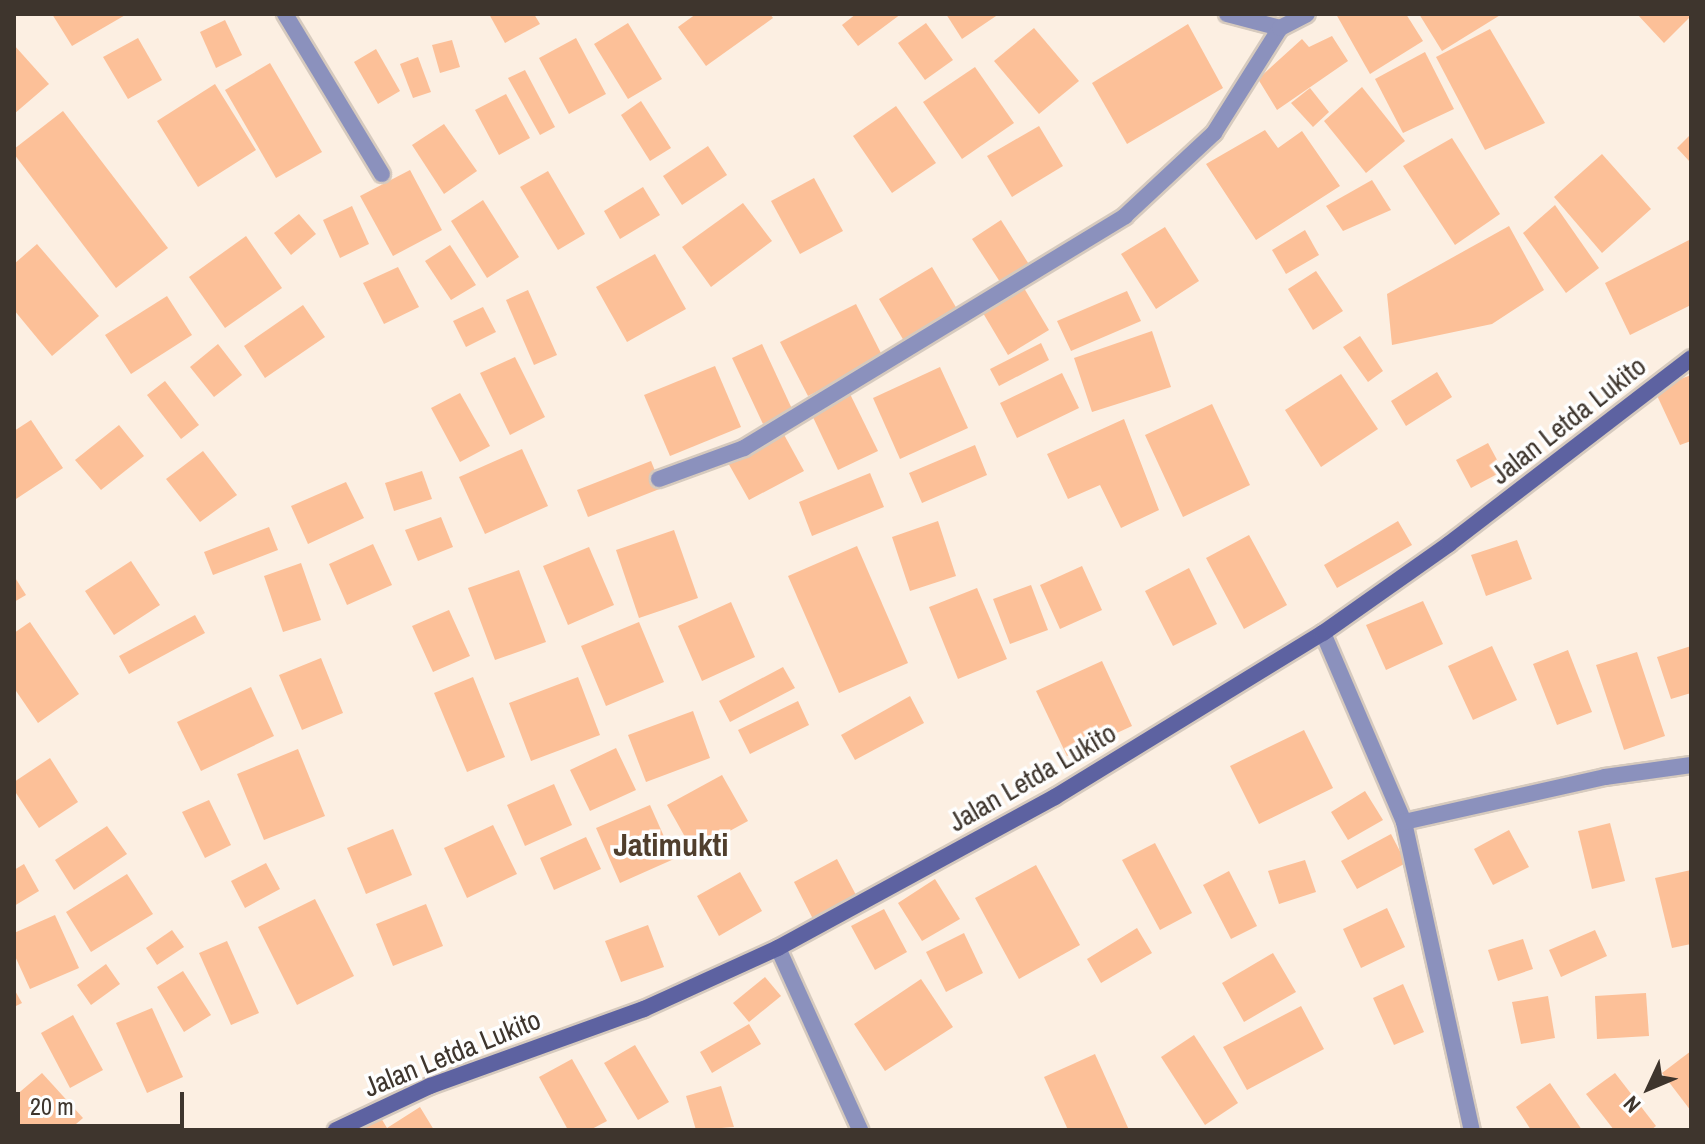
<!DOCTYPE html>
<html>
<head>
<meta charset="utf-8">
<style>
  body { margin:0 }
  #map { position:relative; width:1705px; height:1144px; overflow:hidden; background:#fcefe2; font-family:"Archivo Narrow",sans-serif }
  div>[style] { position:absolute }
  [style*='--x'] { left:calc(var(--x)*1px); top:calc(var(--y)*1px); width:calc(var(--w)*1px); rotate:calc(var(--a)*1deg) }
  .building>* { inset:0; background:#fcc098 }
  .roads { filter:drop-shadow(2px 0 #d6cabe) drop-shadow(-2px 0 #d6cabe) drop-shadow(0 2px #d6cabe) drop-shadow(0 -2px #d6cabe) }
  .street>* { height:16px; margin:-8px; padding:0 8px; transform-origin:8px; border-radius:8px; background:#8b91bd }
  .secondary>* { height:16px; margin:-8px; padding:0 8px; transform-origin:8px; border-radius:8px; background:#5d62a1 }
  span { translate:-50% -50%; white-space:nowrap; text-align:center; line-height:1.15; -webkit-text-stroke:7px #fefefe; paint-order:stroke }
  .street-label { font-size:28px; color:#3e352d }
  .quarter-label { font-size:32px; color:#503f2d; font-weight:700 }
  .frame { position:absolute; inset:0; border:16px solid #3e352d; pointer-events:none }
  .north { position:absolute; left:1609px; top:1048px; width:80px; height:80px; -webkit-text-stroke:6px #fefefe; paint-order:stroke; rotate:226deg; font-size:22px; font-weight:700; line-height:32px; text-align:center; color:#3e352d }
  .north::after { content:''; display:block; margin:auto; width:28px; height:36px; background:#3e352d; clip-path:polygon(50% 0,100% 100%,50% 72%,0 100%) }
  .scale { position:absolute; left:16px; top:1092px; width:168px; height:36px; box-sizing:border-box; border:4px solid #3e352d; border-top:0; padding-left:10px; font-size:24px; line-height:28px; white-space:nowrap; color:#3e352d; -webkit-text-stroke:6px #fefefe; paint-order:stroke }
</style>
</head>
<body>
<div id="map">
  <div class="building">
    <i style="clip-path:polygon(52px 14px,127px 14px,72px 46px)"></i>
    <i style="clip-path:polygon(489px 14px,534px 14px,540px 24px,505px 43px)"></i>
    <i style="clip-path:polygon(696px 14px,770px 14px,773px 18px,706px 66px,678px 27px)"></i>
    <i style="clip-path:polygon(856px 14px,901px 14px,858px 46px,842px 25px)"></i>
    <i style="clip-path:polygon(946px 14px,999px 14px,962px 39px)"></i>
    <i style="clip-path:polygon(1336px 14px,1406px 14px,1423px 41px,1370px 74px)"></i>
    <i style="clip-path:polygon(1419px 14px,1502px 14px,1442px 51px)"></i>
    <i style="clip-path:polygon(1637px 14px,1691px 14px,1691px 16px,1664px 43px)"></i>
    <i style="clip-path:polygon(225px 20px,242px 55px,216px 68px,200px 32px)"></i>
    <i style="clip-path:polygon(628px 23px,662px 79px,628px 99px,594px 44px)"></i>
    <i style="clip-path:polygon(926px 23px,953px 60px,925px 80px,898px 43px)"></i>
    <i style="clip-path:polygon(1188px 24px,1223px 88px,1127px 144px,1092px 83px)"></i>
    <i style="clip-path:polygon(1034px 28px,1079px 81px,1039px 114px,994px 61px)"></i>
    <i style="clip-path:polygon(1490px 29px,1545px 123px,1485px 150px,1436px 57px)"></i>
    <i style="clip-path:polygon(1332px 36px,1348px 61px,1277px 110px,1258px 79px,1302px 39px,1309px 47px)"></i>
    <i style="clip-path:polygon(138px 38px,162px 80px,128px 99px,103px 57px)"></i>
    <i style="clip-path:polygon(576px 38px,606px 94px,569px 114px,539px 58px)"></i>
    <i style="clip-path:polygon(452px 40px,460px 67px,440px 73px,432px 45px)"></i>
    <i style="clip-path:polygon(14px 45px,49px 84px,14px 114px)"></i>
    <i style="clip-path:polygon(376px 49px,400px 91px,378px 104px,354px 62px)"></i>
    <i style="clip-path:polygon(1425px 52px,1454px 109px,1403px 133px,1375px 79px)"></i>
    <i style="clip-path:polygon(418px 57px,431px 92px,413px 98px,400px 64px)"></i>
    <i style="clip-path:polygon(270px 63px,322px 152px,276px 178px,225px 90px)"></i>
    <i style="clip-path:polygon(975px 67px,1014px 123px,962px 159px,923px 102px)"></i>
    <i style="clip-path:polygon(525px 70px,555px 127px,540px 135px,508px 78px)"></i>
    <i style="clip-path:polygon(215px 84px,256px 150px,198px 187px,157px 121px)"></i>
    <i style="clip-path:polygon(1362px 87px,1405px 141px,1366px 173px,1324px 121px)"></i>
    <i style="clip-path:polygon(1310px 88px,1329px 112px,1313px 127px,1291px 103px)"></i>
    <i style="clip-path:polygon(506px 94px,530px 138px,499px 155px,475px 110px)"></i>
    <i style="clip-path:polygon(641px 101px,671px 148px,650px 161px,621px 115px)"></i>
    <i style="clip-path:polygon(896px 106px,936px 163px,892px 193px,853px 136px)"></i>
    <i style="clip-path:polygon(63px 111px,168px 248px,116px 288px,14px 154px,14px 149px)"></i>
    <i style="clip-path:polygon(444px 124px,477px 171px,444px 194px,412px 145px)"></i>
    <i style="clip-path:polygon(1039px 126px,1063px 166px,1012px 197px,987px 156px)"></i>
    <i style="clip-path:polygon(1265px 130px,1278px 148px,1302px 131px,1340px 186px,1256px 240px,1206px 164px)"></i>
    <i style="clip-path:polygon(1691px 134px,1691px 163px,1677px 148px)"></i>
    <i style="clip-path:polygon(1452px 138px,1500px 214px,1455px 245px,1403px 166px)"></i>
    <i style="clip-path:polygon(708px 146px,727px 175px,682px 205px,663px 176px)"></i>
    <i style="clip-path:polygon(1602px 154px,1651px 209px,1602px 253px,1554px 197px)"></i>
    <i style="clip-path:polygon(410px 170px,442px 230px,393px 256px,360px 196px)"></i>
    <i style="clip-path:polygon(548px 171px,585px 234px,558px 250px,520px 187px)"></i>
    <i style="clip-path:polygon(814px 178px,843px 231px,800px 254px,771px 201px)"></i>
    <i style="clip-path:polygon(1372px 180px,1391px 210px,1343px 231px,1326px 206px)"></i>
    <i style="clip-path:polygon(643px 187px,660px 215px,620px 239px,604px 211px)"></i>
    <i style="clip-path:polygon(483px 200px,519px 257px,487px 278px,451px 221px)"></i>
    <i style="clip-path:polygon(743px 203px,772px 241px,711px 287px,682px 247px)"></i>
    <i style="clip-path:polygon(1555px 205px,1599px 268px,1566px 293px,1523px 233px)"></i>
    <i style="clip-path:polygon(352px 206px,369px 244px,340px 258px,323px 220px)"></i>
    <i style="clip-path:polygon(299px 214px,316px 234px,291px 255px,274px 233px)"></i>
    <i style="clip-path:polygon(1001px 220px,1030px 266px,1002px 285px,972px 239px)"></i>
    <i style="clip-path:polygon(1509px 226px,1544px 290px,1492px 324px,1392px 345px,1387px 294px)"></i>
    <i style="clip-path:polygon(1165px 227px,1199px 281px,1156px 309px,1121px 254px)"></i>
    <i style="clip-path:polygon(1305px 230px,1319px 255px,1286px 274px,1272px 250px)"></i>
    <i style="clip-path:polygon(246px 236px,282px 288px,225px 328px,189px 277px)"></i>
    <i style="clip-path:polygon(1691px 239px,1691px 305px,1630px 335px,1605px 283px)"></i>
    <i style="clip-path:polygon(37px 244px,99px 316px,52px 356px,14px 310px,14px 264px)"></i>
    <i style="clip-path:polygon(450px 245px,476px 285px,451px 300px,425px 261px)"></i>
    <i style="clip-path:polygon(655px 254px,686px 309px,627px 342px,596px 287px)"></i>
    <i style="clip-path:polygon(398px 267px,419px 307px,384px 324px,363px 283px)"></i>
    <i style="clip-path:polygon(932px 267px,960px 314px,907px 346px,879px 299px)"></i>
    <i style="clip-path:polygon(1316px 271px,1343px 311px,1313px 330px,1288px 289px)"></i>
    <i style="clip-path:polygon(1021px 283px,1049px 330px,1008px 355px,980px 308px)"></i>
    <i style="clip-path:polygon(528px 290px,557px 355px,534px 365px,506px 300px)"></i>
    <i style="clip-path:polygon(1127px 291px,1141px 321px,1071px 351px,1057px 321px)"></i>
    <i style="clip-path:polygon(167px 296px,192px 335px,131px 374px,105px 335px)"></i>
    <i style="clip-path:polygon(856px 304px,884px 359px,808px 396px,780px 342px)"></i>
    <i style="clip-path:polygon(303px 305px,325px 337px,265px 378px,244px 346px)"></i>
    <i style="clip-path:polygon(483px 307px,496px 332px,466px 347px,453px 321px)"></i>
    <i style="clip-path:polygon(1152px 331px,1171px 387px,1092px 412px,1074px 358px)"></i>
    <i style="clip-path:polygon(1360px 336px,1383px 371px,1368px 382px,1343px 347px)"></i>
    <i style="clip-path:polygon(1041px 343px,1049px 360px,999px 386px,990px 369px)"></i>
    <i style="clip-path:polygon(218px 344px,242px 375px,214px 397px,190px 367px)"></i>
    <i style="clip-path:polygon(762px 344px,793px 411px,763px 424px,732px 358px)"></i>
    <i style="clip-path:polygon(515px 357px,545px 417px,510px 435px,480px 373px)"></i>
    <i style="clip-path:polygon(715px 366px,741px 427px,670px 456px,644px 395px)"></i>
    <i style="clip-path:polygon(940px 367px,968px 428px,900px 459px,873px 398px)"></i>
    <i style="clip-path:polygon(1437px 372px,1452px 397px,1406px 426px,1391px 401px)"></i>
    <i style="clip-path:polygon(1062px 373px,1079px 408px,1017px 438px,1000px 403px)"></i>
    <i style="clip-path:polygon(1341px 374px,1378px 429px,1321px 467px,1285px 410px)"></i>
    <i style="clip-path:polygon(1691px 375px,1691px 441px,1680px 445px,1654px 389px)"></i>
    <i style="clip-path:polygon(165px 381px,199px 425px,181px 439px,147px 395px)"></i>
    <i style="clip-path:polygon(460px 393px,490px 446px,460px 462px,431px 408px)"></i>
    <i style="clip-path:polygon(850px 394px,878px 451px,838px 470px,811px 413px)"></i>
    <i style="clip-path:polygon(1212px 404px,1250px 485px,1183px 517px,1145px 435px)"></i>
    <i style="clip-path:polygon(1124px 419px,1159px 510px,1121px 528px,1100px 485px,1068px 499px,1047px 454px)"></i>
    <i style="clip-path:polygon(31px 420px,63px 468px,16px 499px,14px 431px)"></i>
    <i style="clip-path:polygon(119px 425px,144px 456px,101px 490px,75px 460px)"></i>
    <i style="clip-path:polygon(782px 431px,804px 471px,749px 500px,727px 461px)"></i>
    <i style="clip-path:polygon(1488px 443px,1503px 471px,1471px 488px,1456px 460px)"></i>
    <i style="clip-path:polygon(975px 445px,987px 475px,922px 503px,909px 473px)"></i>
    <i style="clip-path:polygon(522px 449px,548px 506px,485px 534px,459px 477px)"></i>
    <i style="clip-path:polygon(203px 451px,237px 495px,200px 522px,166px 479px)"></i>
    <i style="clip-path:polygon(651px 461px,662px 488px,588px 517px,577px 490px)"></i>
    <i style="clip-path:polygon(422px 471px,432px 499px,394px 511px,385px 483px)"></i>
    <i style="clip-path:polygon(870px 473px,884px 507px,812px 536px,799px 502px)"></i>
    <i style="clip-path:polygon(346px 482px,364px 518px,308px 544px,291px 506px)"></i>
    <i style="clip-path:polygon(441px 517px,453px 547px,418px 561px,405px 530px)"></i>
    <i style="clip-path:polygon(938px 521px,956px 576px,910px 591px,892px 537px)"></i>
    <i style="clip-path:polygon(1398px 521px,1412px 545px,1337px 588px,1324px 565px)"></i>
    <i style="clip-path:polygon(269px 527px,278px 550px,213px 575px,204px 552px)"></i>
    <i style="clip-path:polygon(674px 530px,698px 598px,639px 618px,616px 550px)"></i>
    <i style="clip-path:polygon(1249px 535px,1287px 605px,1244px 629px,1206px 558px)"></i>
    <i style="clip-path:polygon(1517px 540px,1532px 579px,1486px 596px,1471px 555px)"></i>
    <i style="clip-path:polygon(373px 544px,392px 585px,347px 605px,329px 564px)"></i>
    <i style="clip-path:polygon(857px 546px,908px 663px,839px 693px,788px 576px)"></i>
    <i style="clip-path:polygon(589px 547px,614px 605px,568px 625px,543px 566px)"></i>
    <i style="clip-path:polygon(131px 561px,160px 605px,114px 635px,85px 591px)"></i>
    <i style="clip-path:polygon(301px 563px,321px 620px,283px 632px,264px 576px)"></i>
    <i style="clip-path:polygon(1082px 566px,1102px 610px,1060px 629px,1040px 585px)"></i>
    <i style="clip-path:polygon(1189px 568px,1217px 624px,1173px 646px,1145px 591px)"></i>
    <i style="clip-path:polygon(519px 570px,546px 642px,495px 660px,468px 588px)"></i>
    <i style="clip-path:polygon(14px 576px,26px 595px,14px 602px)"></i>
    <i style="clip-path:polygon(1031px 585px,1048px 630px,1010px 644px,993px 599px)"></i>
    <i style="clip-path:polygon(977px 588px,1007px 659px,958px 679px,929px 607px)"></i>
    <i style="clip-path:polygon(1423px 601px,1443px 644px,1386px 670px,1366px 625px)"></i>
    <i style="clip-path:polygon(731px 602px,755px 657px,702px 681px,678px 626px)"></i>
    <i style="clip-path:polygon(449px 610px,470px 656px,433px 672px,412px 626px)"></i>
    <i style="clip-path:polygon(195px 615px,205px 633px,129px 674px,119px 656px)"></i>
    <i style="clip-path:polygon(30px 622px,79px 694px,38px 723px,14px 688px,14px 633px)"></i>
    <i style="clip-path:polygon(639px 622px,664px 682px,606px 706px,581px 646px)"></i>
    <i style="clip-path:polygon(1492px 646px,1517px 700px,1473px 720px,1448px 666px)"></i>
    <i style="clip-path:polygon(1691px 646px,1691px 693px,1671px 699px,1657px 657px)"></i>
    <i style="clip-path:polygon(1568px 650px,1592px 712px,1557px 725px,1533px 664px)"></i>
    <i style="clip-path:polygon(1637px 652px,1665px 736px,1624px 750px,1596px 665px)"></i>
    <i style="clip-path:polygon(321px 658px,343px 713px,302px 730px,279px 675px)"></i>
    <i style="clip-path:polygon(1102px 661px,1132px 726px,1067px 756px,1036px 691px)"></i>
    <i style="clip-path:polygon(783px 667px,795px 688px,730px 722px,719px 701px)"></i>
    <i style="clip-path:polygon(473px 677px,505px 757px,467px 772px,434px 693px)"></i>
    <i style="clip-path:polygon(578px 677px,600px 735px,531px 761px,509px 703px)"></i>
    <i style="clip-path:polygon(251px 687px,274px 736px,201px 771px,177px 722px)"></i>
    <i style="clip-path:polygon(910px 696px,924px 723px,855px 760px,841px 735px)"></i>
    <i style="clip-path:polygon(798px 701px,809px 725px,750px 754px,738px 730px)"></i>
    <i style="clip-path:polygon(693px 711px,710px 758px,646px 782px,628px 735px)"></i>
    <i style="clip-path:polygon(1304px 730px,1333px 788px,1259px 824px,1230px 766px)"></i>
    <i style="clip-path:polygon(616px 748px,636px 790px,590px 811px,570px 770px)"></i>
    <i style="clip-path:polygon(298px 749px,325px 816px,264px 840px,237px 774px)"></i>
    <i style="clip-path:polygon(50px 758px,78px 802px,39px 828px,14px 790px,14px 782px)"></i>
    <i style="clip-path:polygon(722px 775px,748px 821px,693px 851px,667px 805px)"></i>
    <i style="clip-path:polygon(554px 784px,572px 825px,525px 846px,507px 805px)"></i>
    <i style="clip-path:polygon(1365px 791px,1383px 820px,1348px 840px,1331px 812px)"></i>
    <i style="clip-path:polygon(209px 800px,231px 845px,205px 858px,182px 812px)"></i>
    <i style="clip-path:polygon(650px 805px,674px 859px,620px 883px,596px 828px)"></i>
    <i style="clip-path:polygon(1610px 823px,1625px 881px,1592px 889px,1578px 831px)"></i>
    <i style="clip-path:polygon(493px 825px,517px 874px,467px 898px,444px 848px)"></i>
    <i style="clip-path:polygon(107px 826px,127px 854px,74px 890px,55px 860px)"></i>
    <i style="clip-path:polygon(393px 829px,412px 875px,366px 894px,347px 848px)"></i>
    <i style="clip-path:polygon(1509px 830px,1529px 867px,1493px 885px,1474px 849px)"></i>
    <i style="clip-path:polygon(1391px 834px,1406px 863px,1357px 889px,1341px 861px)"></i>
    <i style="clip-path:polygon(586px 837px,601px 869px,554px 890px,540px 858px)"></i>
    <i style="clip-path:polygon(1155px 843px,1192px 913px,1160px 930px,1122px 860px)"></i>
    <i style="clip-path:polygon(837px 859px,856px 895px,813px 919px,794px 882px)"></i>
    <i style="clip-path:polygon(1305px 860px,1316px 892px,1279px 904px,1268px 871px)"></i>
    <i style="clip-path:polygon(266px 863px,280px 889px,245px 908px,231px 881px)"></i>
    <i style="clip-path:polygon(24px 864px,39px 891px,14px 906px,14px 870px)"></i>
    <i style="clip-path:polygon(1036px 865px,1080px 945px,1019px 979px,975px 898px)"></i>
    <i style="clip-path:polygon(1691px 870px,1691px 944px,1672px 948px,1655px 878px)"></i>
    <i style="clip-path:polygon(1229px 871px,1257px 926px,1231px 939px,1203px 885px)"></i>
    <i style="clip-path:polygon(740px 872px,762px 911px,719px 936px,697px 896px)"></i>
    <i style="clip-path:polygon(127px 874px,153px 914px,91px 952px,66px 912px)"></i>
    <i style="clip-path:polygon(935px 879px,960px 919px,922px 941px,898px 903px)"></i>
    <i style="clip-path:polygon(315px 899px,354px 976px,297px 1005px,258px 927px)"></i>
    <i style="clip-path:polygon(426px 904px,443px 946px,393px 966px,376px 924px)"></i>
    <i style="clip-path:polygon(1387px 908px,1405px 947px,1361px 968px,1343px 929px)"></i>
    <i style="clip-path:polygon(884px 909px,907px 952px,875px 970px,851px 926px)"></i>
    <i style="clip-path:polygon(55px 915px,79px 968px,30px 989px,14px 954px,14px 933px)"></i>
    <i style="clip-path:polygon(648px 925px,664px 967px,621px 982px,605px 941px)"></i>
    <i style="clip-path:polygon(1137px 928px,1152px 953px,1101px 983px,1087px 959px)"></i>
    <i style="clip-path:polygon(172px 930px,184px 947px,157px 965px,146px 948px)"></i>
    <i style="clip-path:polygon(1595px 930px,1607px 956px,1561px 977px,1549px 950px)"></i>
    <i style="clip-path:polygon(964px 933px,983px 973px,946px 992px,926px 952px)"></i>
    <i style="clip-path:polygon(1523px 939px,1533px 969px,1498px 981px,1488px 950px)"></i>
    <i style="clip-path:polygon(227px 941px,259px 1013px,231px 1025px,199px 953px)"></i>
    <i style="clip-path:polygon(1273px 953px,1296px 992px,1244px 1022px,1222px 983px)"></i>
    <i style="clip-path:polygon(106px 964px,120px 984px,91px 1005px,77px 985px)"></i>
    <i style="clip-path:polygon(183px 971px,211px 1015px,184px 1032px,157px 987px)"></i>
    <i style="clip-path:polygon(765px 977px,781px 996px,749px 1022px,733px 1003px)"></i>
    <i style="clip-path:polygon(921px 979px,953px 1027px,885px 1071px,854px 1024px)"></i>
    <i style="clip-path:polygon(1403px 984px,1424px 1032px,1394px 1045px,1373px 998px)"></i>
    <i style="clip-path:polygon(14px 989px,22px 1003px,14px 1007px)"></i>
    <i style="clip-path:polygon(1646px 993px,1649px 1036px,1597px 1039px,1595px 996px)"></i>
    <i style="clip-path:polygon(1548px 996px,1555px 1038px,1521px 1044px,1512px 1002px)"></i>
    <i style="clip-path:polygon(1301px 1006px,1324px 1049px,1247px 1090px,1223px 1047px)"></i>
    <i style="clip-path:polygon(152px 1008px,183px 1077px,147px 1093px,116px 1023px)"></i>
    <i style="clip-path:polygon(73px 1015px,103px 1070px,70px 1088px,41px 1033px)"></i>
    <i style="clip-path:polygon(749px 1024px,761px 1044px,712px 1073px,700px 1052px)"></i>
    <i style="clip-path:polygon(1194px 1035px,1238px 1103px,1205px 1125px,1161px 1057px)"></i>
    <i style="clip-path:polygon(635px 1045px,669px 1102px,638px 1120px,604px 1063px)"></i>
    <i style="clip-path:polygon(1691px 1051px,1691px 1111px,1662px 1073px)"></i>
    <i style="clip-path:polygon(1095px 1054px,1129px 1130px,1068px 1130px,1044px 1077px)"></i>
    <i style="clip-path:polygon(572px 1059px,607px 1121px,590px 1130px,568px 1130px,539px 1077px)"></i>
    <i style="clip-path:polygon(42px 1073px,83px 1118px,69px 1130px,22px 1130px,14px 1121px,14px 1097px)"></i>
    <i style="clip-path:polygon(1615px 1073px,1656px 1126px,1651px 1130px,1614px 1130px,1586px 1094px)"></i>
    <i style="clip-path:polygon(1550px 1083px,1582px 1130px,1531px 1130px,1516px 1107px)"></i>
    <i style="clip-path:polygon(721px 1086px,734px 1127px,696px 1130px,686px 1096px)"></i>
    <i style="clip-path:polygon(420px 1107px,434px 1130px,361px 1130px,381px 1118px,387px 1128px)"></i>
  </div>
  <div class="roads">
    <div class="street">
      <i style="--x:285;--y:14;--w:187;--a:58.8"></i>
      <i style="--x:1227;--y:14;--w:55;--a:14.8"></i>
      <i style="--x:659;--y:479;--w:90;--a:-20"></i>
      <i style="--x:744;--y:448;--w:446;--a:-31.3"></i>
      <i style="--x:1125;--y:216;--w:122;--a:-43"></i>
      <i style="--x:1214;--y:133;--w:124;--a:-57.8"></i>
      <i style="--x:1280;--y:28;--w:30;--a:-27"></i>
      <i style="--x:1323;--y:633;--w:206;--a:66.8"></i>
      <i style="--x:1404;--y:822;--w:315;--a:77.6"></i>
      <i style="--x:1404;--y:822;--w:206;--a:-12.6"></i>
      <i style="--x:1605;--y:777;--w:87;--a:-7.9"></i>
      <i style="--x:778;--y:948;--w:200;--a:65.7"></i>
    </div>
    <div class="secondary">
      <i style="--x:336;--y:1130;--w:104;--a:-25.1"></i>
      <i style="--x:430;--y:1086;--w:227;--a:-19.8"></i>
      <i style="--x:644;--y:1009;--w:147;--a:-24.5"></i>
      <i style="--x:778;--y:948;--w:315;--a:-28.6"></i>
      <i style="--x:1055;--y:797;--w:314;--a:-31.5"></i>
      <i style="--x:1323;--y:633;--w:154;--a:-35.2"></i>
      <i style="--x:1449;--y:544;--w:305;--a:-37.5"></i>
    </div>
  </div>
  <div class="street-label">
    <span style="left:1568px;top:420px;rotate:-38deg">Jalan Letda Lukito</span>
    <span style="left:1032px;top:777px;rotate:-30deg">Jalan Letda Lukito</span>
    <span style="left:452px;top:1053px;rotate:-22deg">Jalan Letda Lukito</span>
  </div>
  <div class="quarter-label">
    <span style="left:671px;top:845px">Jatimukti</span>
  </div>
  <div class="frame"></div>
  <div class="north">N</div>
  <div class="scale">20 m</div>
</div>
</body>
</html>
